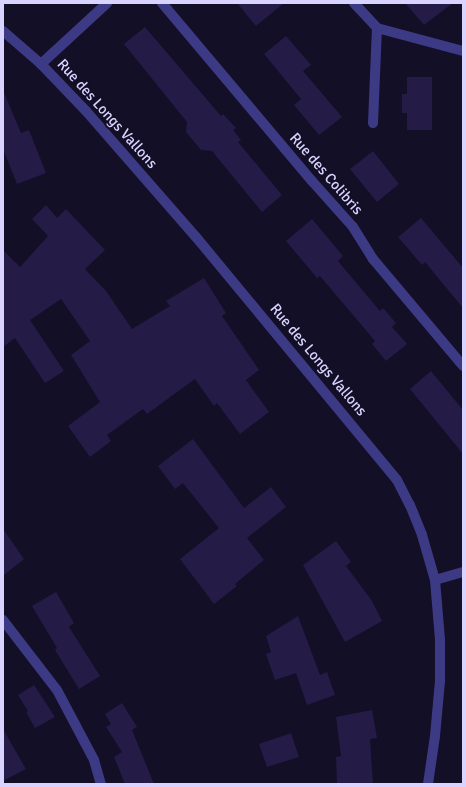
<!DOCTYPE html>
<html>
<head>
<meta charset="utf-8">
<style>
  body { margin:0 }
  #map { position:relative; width:466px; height:787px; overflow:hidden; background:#130f26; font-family:Signika,sans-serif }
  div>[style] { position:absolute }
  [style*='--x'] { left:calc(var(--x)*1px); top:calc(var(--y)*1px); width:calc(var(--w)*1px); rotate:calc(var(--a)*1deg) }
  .building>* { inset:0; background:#241b47 }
  .minor>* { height:10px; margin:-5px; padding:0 5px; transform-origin:5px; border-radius:5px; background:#3d3a85 }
  .tertiary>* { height:10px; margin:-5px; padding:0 5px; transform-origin:5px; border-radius:5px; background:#3d3a85 }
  span { translate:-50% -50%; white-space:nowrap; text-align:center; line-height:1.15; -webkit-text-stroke:4px #130f26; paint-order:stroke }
  .street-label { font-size:15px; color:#d9d4ff }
  .frame { position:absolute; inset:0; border:4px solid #d9d4ff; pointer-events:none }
</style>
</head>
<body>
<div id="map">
  <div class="building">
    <i style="clip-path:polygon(237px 3px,284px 3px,256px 26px)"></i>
    <i style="clip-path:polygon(405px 3px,453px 3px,424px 25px)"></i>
    <i style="clip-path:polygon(145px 27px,221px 116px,223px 114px,236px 128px,233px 130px,241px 140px,238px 142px,282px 195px,262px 212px,212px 151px,201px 150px,186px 132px,187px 122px,124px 44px)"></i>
    <i style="clip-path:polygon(286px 36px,311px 65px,303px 71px,342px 117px,319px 135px,294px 105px,301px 99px,264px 54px)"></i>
    <i style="clip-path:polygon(407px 77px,432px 77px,432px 130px,407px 130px,407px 113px,402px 113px,402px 94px,407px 94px)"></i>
    <i style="clip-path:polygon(3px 90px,21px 133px,29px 130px,46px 173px,17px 184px,3px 149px)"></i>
    <i style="clip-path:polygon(373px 151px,399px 184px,377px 202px,350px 169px)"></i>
    <i style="clip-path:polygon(46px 205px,57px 218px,66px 209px,105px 250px,85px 269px,106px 291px,132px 329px,170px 306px,166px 301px,204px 278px,226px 313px,222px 316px,259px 370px,246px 380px,269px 412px,240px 434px,217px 403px,214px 406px,195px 379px,147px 414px,143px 409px,107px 435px,111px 441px,90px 457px,68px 426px,100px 402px,71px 355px,90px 341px,61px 299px,30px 320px,64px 371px,45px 383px,15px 338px,3px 347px,3px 250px,20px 267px,48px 236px,32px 219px)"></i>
    <i style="clip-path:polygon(421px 218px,463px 268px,463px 308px,425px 262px,422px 265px,398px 237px)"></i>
    <i style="clip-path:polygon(312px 219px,343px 256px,338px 261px,380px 311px,383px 308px,396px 323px,392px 327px,407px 344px,386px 361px,372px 344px,375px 341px,320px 276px,317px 278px,286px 241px)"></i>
    <i style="clip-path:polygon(431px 371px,463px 410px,463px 454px,410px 389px)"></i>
    <i style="clip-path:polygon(193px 439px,244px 508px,271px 487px,286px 507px,247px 538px,264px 560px,235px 584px,237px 586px,214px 604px,180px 559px,219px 528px,183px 483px,175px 489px,158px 466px)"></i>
    <i style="clip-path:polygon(3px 529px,24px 559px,3px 576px)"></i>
    <i style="clip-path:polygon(336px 541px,351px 562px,346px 566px,372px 601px,382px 621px,345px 642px,303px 565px)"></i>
    <i style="clip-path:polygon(56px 592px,74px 623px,69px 627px,100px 676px,79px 689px,55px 650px,57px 648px,32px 606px)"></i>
    <i style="clip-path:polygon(298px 616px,320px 675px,327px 672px,335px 695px,307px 705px,296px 673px,275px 680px,266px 654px,271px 652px,266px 636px)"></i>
    <i style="clip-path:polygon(34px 685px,55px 717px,35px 728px,26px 712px,28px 711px,18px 695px)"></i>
    <i style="clip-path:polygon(122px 703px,137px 727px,132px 730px,154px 784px,125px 784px,119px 769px,114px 757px,122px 752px,106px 727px,111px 724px,105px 714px)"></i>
    <i style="clip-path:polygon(372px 710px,377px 738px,370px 739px,373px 784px,337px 784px,336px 757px,341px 756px,336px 717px)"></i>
    <i style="clip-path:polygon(3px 729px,26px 769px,3px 781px)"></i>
    <i style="clip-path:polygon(291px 733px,299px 757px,267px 767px,259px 744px)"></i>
  </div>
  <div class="minor">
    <i style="--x:162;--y:3;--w:233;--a:49.9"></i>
    <i style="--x:312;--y:181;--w:62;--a:48.3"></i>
    <i style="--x:353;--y:227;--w:38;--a:58"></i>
    <i style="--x:373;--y:259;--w:140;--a:49.9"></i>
    <i style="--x:354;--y:3;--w:34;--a:47"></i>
    <i style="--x:377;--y:28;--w:89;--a:15"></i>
    <i style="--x:41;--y:64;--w:90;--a:-42.7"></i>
    <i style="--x:373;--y:123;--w:95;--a:-87.6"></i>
    <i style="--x:435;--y:580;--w:29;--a:-16"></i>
    <i style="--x:3;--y:620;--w:88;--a:52.4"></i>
    <i style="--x:57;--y:690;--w:79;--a:62.1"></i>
    <i style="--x:94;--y:760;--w:25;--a:74"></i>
  </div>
  <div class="tertiary">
    <i style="--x:3;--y:31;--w:50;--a:41"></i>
    <i style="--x:41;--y:64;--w:65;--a:46.2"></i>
    <i style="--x:86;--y:111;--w:167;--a:48.9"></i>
    <i style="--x:196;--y:237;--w:315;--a:50.4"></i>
    <i style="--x:397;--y:480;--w:28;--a:63"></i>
    <i style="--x:410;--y:505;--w:32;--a:68"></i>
    <i style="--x:422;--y:535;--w:47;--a:73.9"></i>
    <i style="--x:435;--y:580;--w:60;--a:85.2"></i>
    <i style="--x:440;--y:640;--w:41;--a:90"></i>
    <i style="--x:440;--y:681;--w:55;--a:95.2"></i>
    <i style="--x:435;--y:736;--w:49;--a:98.3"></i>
  </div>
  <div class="street-label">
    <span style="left:107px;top:114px;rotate:48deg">Rue des Longs Vallons</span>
    <span style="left:326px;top:174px;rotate:49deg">Rue des Colibris</span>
    <span style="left:318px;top:360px;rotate:50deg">Rue des Longs Vallons</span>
  </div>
  <div class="frame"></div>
</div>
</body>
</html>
